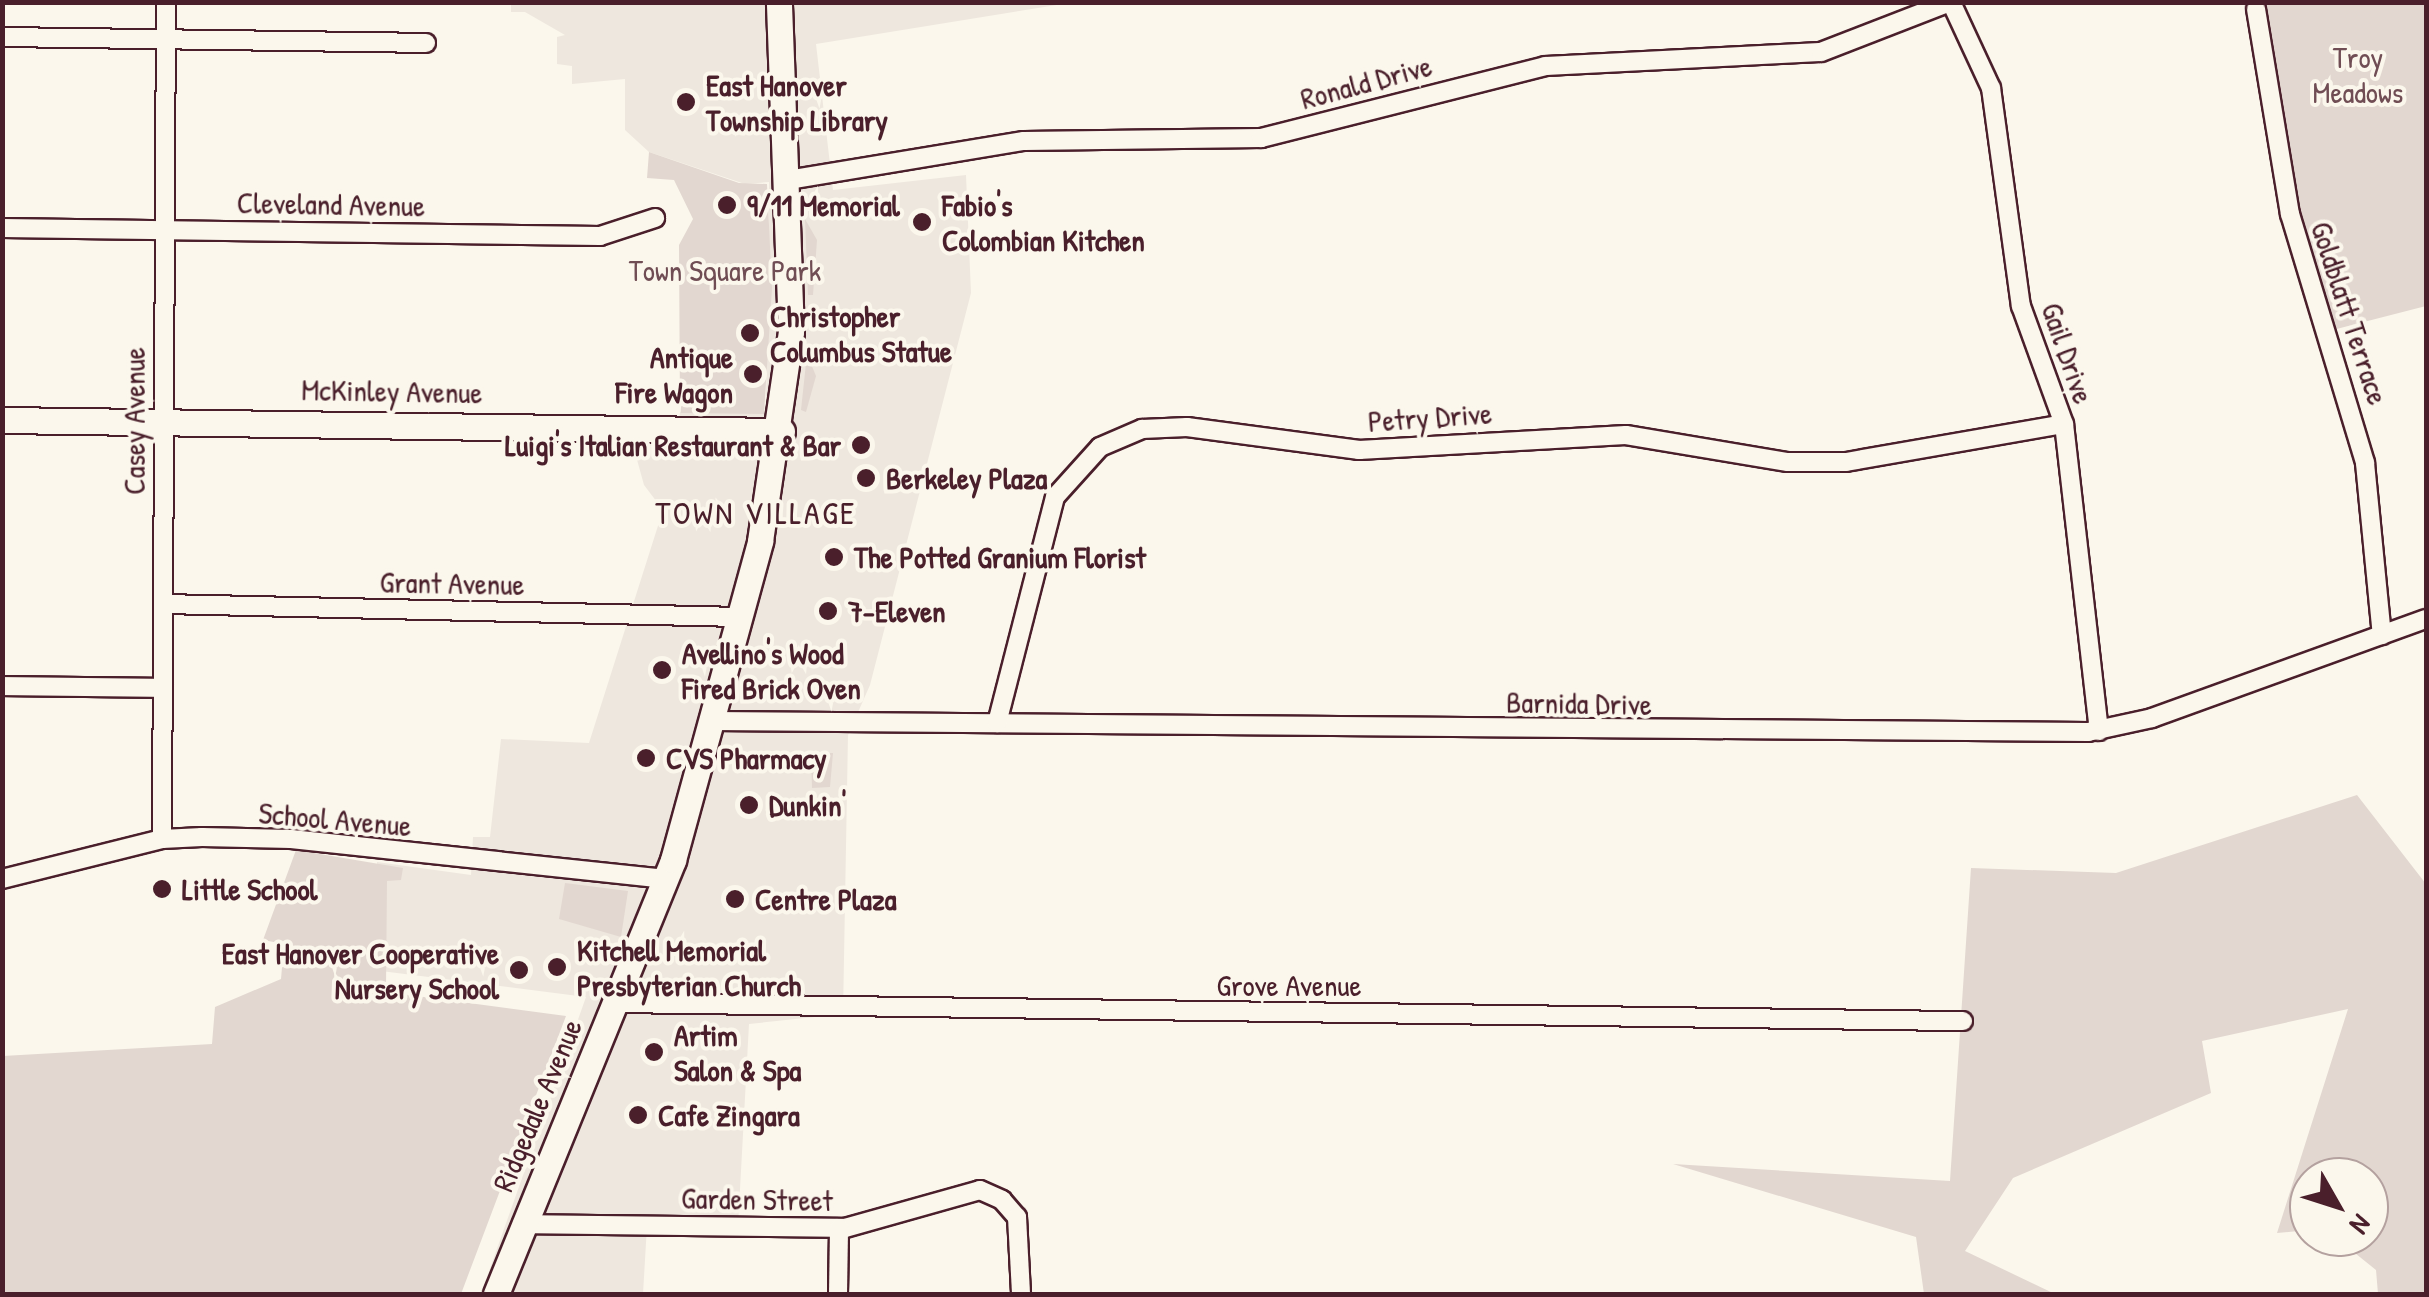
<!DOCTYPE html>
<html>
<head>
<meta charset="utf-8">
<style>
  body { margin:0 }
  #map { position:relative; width:2429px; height:1297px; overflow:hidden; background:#fbf7ec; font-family:"Patrick Hand",sans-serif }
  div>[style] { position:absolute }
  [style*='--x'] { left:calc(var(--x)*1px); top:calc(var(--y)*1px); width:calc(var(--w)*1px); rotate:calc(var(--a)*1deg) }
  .built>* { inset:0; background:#eee7de }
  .green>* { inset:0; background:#e2d7d0 }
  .roads { filter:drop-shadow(2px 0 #4a1f2b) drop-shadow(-2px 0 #4a1f2b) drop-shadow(0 2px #4a1f2b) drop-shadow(0 -2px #4a1f2b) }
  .street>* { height:18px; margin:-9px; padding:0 9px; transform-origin:9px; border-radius:9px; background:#fbf7ec }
  .secondary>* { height:25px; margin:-12.5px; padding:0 12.5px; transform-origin:12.5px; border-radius:12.5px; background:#fbf7ec }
  .dots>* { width:28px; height:28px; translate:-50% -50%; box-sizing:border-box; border:5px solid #fbf7ec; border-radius:50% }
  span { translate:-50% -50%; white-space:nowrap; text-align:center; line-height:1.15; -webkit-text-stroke:8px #fbf7ec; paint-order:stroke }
  .park-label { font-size:30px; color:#704d54 }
  .street-label { font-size:30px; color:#4a1f2b }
  .poi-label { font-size:30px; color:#4a1f2b; font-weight:700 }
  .left { translate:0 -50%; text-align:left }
  .right { translate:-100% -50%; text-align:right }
  .neighbourhood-label { font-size:32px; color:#4a1f2b; letter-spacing:2.5px }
  .frame { position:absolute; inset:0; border:5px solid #4a1f2b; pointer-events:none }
  .north { position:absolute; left:2289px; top:1157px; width:100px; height:100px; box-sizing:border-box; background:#fbf7ec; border:2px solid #b4a19f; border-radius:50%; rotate:129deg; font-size:28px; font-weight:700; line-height:40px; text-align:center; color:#4a1f2b }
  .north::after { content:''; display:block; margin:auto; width:35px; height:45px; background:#4a1f2b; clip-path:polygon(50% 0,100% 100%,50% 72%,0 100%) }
</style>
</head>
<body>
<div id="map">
  <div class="built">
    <i style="clip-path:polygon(511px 3px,1069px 3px,816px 44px,833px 190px,966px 175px,971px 293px,870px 685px,848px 735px,843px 1014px,749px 1024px,738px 1226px,647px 1226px,643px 1294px,481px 1294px,586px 997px,381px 971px,377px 862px,471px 875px,473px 837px,490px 837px,501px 739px,589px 743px,663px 510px,644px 485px,631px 438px,675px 440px,680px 413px,766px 411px,769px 182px,745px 184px,649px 152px,625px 130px,625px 79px,572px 84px,572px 66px,557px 64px,557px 37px,565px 35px,525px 12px,511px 12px)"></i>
  </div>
  <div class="green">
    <i style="clip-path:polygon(2258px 3px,2426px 3px,2426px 306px,2321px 333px)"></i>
    <i style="clip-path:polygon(649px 152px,739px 183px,767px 184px,772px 288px,764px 414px,680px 413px,679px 245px,693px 219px,674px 180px,647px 178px)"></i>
    <i style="clip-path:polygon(805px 219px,817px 240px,813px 295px,808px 295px)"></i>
    <i style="clip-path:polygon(807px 354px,816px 376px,806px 412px,801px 410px)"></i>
    <i style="clip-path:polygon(811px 753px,833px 753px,830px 787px,812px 788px)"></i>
    <i style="clip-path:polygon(2357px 795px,2426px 884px,2426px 1294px,2378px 1294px,2376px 1270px,2335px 1237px,2369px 1237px,2369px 1177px,2309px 1177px,2309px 1230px,2277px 1233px,2348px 1009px,2202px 1041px,2211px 1093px,2013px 1178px,1965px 1251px,2055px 1294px,1924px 1294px,1916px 1237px,1673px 1164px,1950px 1181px,1971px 868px,2116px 873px)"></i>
    <i style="clip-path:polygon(296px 850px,403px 868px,401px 880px,387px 881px,386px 988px,364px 989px,566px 1016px,461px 1294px,3px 1294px,3px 1056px,212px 1044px,215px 1007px,281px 979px,284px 944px,263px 940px)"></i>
    <i style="clip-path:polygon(565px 883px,628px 891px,621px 937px,559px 919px)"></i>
  </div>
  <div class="roads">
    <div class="street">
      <i style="--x:1951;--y:2;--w:95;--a:65.1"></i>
      <i style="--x:1991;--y:88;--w:220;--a:82.2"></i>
      <i style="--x:2021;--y:306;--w:126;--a:70"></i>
      <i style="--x:2064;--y:424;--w:309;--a:83.5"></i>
      <i style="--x:2256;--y:9;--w:208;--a:80.6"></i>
      <i style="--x:2290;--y:214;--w:260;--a:73.2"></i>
      <i style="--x:2365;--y:463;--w:173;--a:84.4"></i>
      <i style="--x:2;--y:37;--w:424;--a:0.8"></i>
      <i style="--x:788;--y:180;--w:239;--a:-9.4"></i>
      <i style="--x:1024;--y:141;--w:237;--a:-0.7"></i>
      <i style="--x:1261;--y:138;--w:293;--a:-14.2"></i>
      <i style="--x:1545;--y:66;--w:276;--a:-2.9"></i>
      <i style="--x:1821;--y:52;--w:138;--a:-21.2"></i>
      <i style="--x:2;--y:228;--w:598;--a:0.77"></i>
      <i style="--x:600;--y:236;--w:58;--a:-18.1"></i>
      <i style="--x:163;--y:604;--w:578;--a:1.29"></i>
      <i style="--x:2;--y:686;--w:161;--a:0.7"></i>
      <i style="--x:712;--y:721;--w:1376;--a:0.46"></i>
      <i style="--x:2088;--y:732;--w:66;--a:-12.3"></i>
      <i style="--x:2152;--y:718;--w:291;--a:-19.9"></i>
      <i style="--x:997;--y:723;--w:233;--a:-75.6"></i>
      <i style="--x:1055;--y:497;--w:67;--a:-48"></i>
      <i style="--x:1100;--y:447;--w:46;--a:-23.2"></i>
      <i style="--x:1142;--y:429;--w:45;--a:-2.5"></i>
      <i style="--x:1187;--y:427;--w:174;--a:7.6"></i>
      <i style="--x:1359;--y:450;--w:267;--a:-3.2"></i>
      <i style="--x:1626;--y:435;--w:164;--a:9.5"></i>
      <i style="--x:1788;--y:462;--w:58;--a:0"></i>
      <i style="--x:1846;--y:462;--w:221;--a:-9.9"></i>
      <i style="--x:162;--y:839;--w:837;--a:-89.73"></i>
      <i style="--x:2;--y:879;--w:165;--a:-14"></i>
      <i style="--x:162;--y:839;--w:40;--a:-2.9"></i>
      <i style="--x:202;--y:837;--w:89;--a:1.3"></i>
      <i style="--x:291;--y:839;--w:377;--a:6.1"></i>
      <i style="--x:616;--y:1003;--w:1347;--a:0.77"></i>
      <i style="--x:522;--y:1224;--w:323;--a:0.7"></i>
      <i style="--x:845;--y:1228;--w:140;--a:-15.7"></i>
      <i style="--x:980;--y:1190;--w:24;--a:24"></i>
      <i style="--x:1002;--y:1200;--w:23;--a:49"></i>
      <i style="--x:1017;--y:1217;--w:77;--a:87"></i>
      <i style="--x:838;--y:1294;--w:66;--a:-89.1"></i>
    </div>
    <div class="secondary">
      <i style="--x:2;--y:420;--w:780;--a:0.81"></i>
      <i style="--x:496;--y:1294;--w:469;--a:-67.8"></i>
      <i style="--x:673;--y:860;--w:331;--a:-74.7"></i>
      <i style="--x:760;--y:541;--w:211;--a:-81.6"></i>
      <i style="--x:791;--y:332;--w:330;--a:-92.1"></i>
    </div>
  </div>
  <div class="dots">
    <i style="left:686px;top:102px;background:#4a1f2b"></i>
    <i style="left:727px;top:205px;background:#4a1f2b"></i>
    <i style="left:922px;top:222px;background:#4a1f2b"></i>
    <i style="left:750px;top:333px;background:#4a1f2b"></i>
    <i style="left:753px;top:374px;background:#4a1f2b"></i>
    <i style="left:861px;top:445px;background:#4a1f2b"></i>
    <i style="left:866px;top:478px;background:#4a1f2b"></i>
    <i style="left:834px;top:557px;background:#4a1f2b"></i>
    <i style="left:828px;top:611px;background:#4a1f2b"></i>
    <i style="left:662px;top:670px;background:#4a1f2b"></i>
    <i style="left:646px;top:758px;background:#4a1f2b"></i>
    <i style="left:749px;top:805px;background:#4a1f2b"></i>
    <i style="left:162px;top:889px;background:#4a1f2b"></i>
    <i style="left:735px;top:899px;background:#4a1f2b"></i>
    <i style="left:557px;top:967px;background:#4a1f2b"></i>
    <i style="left:519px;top:970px;background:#4a1f2b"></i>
    <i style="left:654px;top:1052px;background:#4a1f2b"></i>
    <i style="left:638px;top:1115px;background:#4a1f2b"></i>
  </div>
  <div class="park-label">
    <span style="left:2358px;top:74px">Troy<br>Meadows</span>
    <span style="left:725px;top:270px">Town Square Park</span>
  </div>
  <div class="street-label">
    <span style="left:1366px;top:82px;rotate:-15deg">Ronald Drive</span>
    <span style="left:331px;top:204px;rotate:1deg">Cleveland Avenue</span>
    <span style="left:2350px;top:313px;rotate:72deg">Goldblatt Terrace</span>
    <span style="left:2068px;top:353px;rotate:71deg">Gail Drive</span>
    <span style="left:392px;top:391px;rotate:1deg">McKinley Avenue</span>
    <span style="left:1430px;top:417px;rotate:-4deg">Petry Drive</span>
    <span style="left:134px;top:421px;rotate:-90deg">Casey Avenue</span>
    <span style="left:452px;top:583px;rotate:1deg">Grant Avenue</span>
    <span style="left:1579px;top:703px;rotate:1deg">Barnida Drive</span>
    <span style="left:335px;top:819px;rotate:5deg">School Avenue</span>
    <span style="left:1289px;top:985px">Grove Avenue</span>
    <span style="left:537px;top:1105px;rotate:-67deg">Ridgedale Avenue</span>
    <span style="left:757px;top:1199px;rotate:1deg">Garden Street</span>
  </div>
  <div class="poi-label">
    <span class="left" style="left:706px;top:102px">East Hanover<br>Township Library</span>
    <span class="left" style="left:747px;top:205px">9/11 Memorial</span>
    <span class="left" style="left:942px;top:222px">Fabio's<br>Colombian Kitchen</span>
    <span class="left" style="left:770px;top:333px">Christopher<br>Columbus Statue</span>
    <span class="right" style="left:733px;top:374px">Antique<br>Fire Wagon</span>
    <span class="right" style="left:841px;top:445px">Luigi's Italian Restaurant &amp; Bar</span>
    <span class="left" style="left:886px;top:478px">Berkeley Plaza</span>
    <span class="left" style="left:854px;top:557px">The Potted Granium Florist</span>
    <span class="left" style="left:848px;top:611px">7-Eleven</span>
    <span class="left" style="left:682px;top:670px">Avellino's Wood<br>Fired Brick Oven</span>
    <span class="left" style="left:666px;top:758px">CVS Pharmacy</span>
    <span class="left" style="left:769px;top:805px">Dunkin'</span>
    <span class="left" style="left:182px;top:889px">Little School</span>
    <span class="left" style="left:755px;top:899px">Centre Plaza</span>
    <span class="left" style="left:577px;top:967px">Kitchell Memorial<br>Presbyterian Church</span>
    <span class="right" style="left:499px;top:970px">East Hanover Cooperative<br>Nursery School</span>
    <span class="left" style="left:674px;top:1052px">Artim<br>Salon &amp; Spa</span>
    <span class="left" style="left:658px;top:1115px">Cafe Zingara</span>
  </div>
  <div class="neighbourhood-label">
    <span style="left:756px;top:513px">TOWN VILLAGE</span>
  </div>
  <div class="frame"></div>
  <div class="north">N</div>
</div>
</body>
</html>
